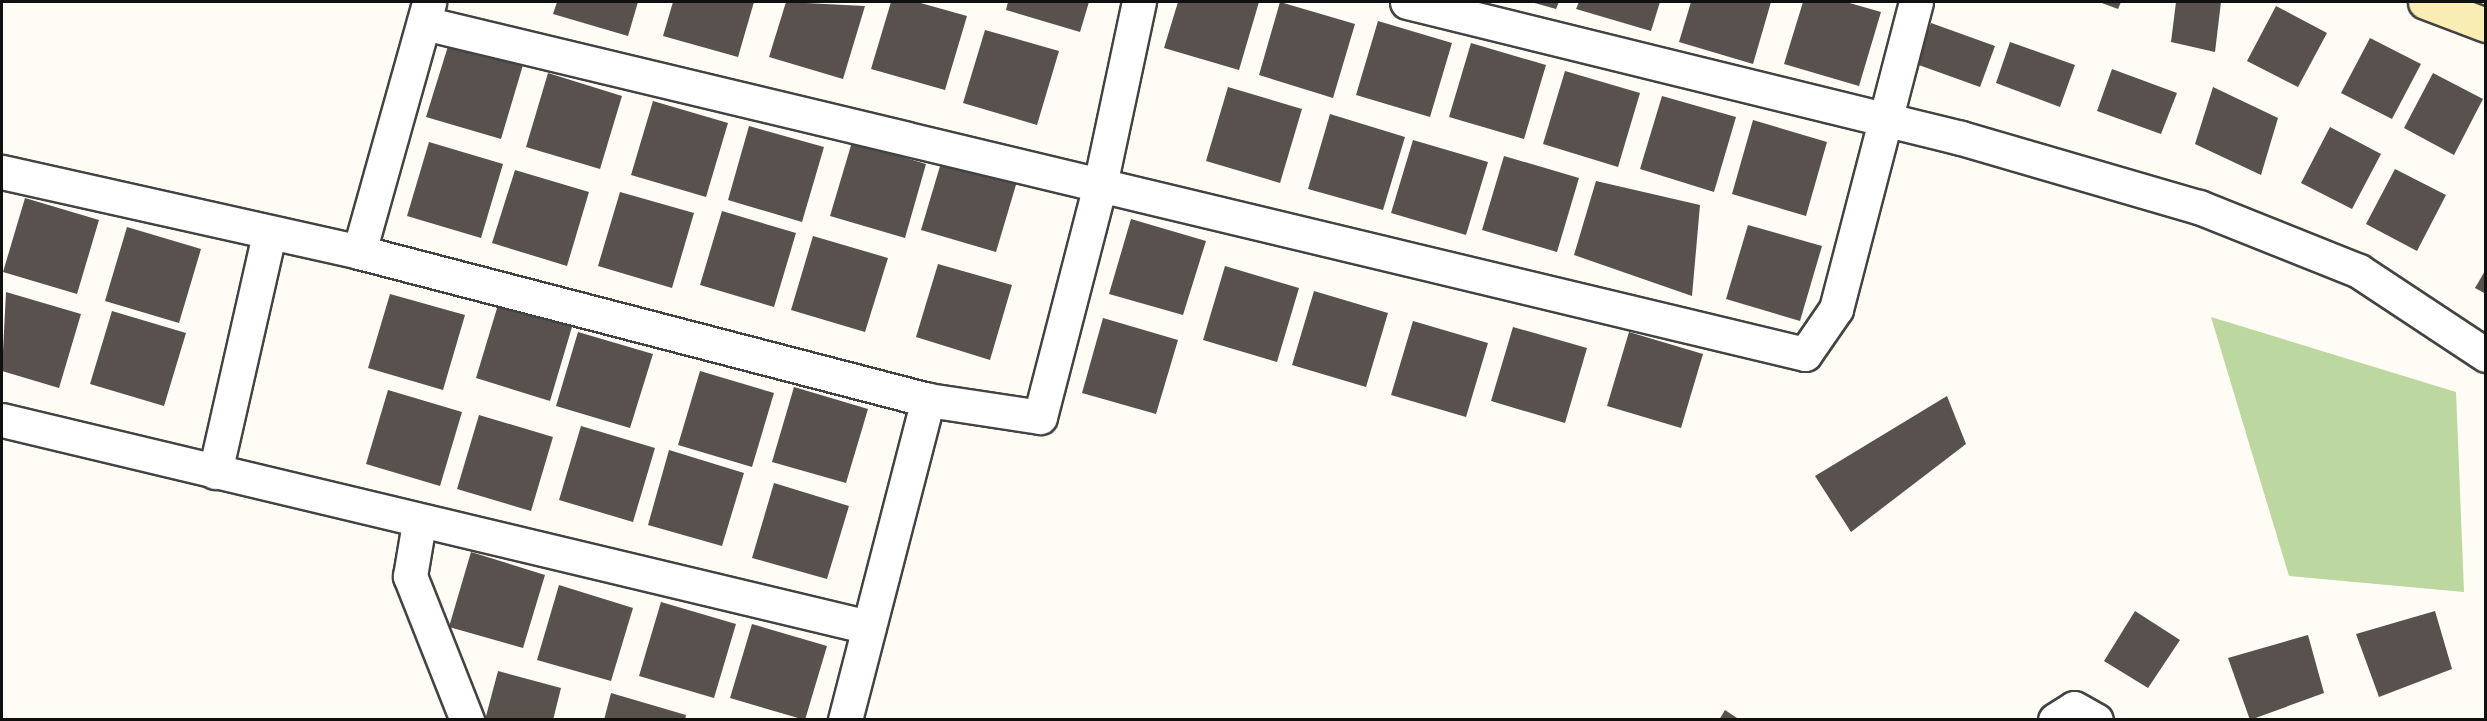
<!DOCTYPE html>
<html>
<head>
<meta charset="utf-8">
<style>
  body { margin:0 }
  #map { position:relative; width:2487px; height:721px; overflow:hidden; background:#fefcf4; font-family:"Source Serif 4",serif }
  div>[style] { position:absolute }
  [style*='--x'] { left:calc(var(--x)*1px); top:calc(var(--y)*1px); width:calc(var(--w)*1px); rotate:calc(var(--a)*1deg) }
  .forest>* { inset:0; background:#bcd7a0 }
  .building>* { inset:0; background:#58514d }
  .roads { filter:drop-shadow(2px 0 #434343) drop-shadow(-2px 0 #434343) drop-shadow(0 2px #434343) drop-shadow(0 -2px #434343) }
  .street>* { height:33px; margin:-16.5px; padding:0 16.5px; transform-origin:16.5px; border-radius:16.5px; background:#fff }
  .secondary>* { height:33px; margin:-16.5px; padding:0 16.5px; transform-origin:16.5px; border-radius:16.5px; background:#f9edb4 }
  span { translate:-50% -50%; white-space:nowrap; text-align:center; line-height:1.15; -webkit-text-stroke:6px #fff; paint-order:stroke }
  .frame { position:absolute; inset:0; border:3px solid #101010; pointer-events:none }
</style>
</head>
<body>
<div id="map">
  <div class="forest">
    <i style="clip-path:polygon(2211px 317px,2456px 392px,2464px 592px,2289px 576px)"></i>
  </div>
  <div class="building">
    <i style="clip-path:polygon(557px 2px,638px 2px,628px 36px,553px 14px)"></i>
    <i style="clip-path:polygon(673px 2px,754px 2px,738px 57px,663px 36px)"></i>
    <i style="clip-path:polygon(786px 2px,865px 6px,843px 79px,769px 57px)"></i>
    <i style="clip-path:polygon(891px 2px,917px 2px,967px 16px,945px 90px,871px 69px)"></i>
    <i style="clip-path:polygon(1008px 2px,1089px 2px,1080px 32px,1006px 10px)"></i>
    <i style="clip-path:polygon(1178px 2px,1259px 2px,1239px 70px,1164px 48px)"></i>
    <i style="clip-path:polygon(1280px 2px,1355px 24px,1333px 98px,1259px 75px)"></i>
    <i style="clip-path:polygon(1531px 2px,1559px 2px,1556px 9px)"></i>
    <i style="clip-path:polygon(1579px 2px,1660px 2px,1651px 31px,1576px 9px)"></i>
    <i style="clip-path:polygon(1691px 2px,1771px 2px,1753px 64px,1679px 42px)"></i>
    <i style="clip-path:polygon(1803px 2px,1846px 2px,1881px 12px,1859px 86px,1784px 64px)"></i>
    <i style="clip-path:polygon(2099px 2px,2121px 2px,2118px 9px)"></i>
    <i style="clip-path:polygon(2176px 2px,2221px 2px,2215px 52px,2171px 42px)"></i>
    <i style="clip-path:polygon(2276px 6px,2327px 33px,2298px 87px,2247px 61px)"></i>
    <i style="clip-path:polygon(1378px 21px,1452px 43px,1430px 117px,1356px 95px)"></i>
    <i style="clip-path:polygon(1931px 23px,1995px 46px,1980px 87px,1916px 64px)"></i>
    <i style="clip-path:polygon(985px 30px,1059px 51px,1037px 125px,963px 103px)"></i>
    <i style="clip-path:polygon(2370px 38px,2421px 64px,2392px 119px,2341px 93px)"></i>
    <i style="clip-path:polygon(2010px 42px,2075px 65px,2060px 107px,1996px 83px)"></i>
    <i style="clip-path:polygon(449px 43px,523px 65px,501px 139px,426px 117px)"></i>
    <i style="clip-path:polygon(1471px 43px,1546px 65px,1524px 139px,1449px 117px)"></i>
    <i style="clip-path:polygon(2112px 69px,2177px 93px,2161px 134px,2097px 111px)"></i>
    <i style="clip-path:polygon(1565px 71px,1640px 93px,1618px 167px,1543px 144px)"></i>
    <i style="clip-path:polygon(548px 73px,622px 96px,600px 169px,526px 147px)"></i>
    <i style="clip-path:polygon(2433px 73px,2483px 99px,2454px 155px,2404px 128px)"></i>
    <i style="clip-path:polygon(1228px 87px,1302px 109px,1280px 183px,1206px 161px)"></i>
    <i style="clip-path:polygon(2213px 87px,2278px 118px,2261px 175px,2195px 144px)"></i>
    <i style="clip-path:polygon(1662px 96px,1736px 117px,1714px 192px,1640px 169px)"></i>
    <i style="clip-path:polygon(653px 101px,728px 123px,706px 197px,631px 175px)"></i>
    <i style="clip-path:polygon(1330px 114px,1405px 137px,1383px 210px,1308px 189px)"></i>
    <i style="clip-path:polygon(1753px 120px,1827px 142px,1806px 216px,1732px 194px)"></i>
    <i style="clip-path:polygon(749px 126px,824px 147px,802px 222px,728px 200px)"></i>
    <i style="clip-path:polygon(2330px 127px,2381px 154px,2352px 209px,2301px 183px)"></i>
    <i style="clip-path:polygon(1413px 140px,1488px 162px,1466px 235px,1391px 213px)"></i>
    <i style="clip-path:polygon(429px 142px,503px 164px,481px 238px,407px 216px)"></i>
    <i style="clip-path:polygon(852px 142px,926px 164px,905px 238px,830px 216px)"></i>
    <i style="clip-path:polygon(943px 156px,1018px 178px,996px 252px,921px 230px)"></i>
    <i style="clip-path:polygon(1504px 156px,1579px 178px,1557px 252px,1482px 230px)"></i>
    <i style="clip-path:polygon(2395px 169px,2446px 195px,2417px 251px,2366px 224px)"></i>
    <i style="clip-path:polygon(515px 170px,589px 192px,567px 266px,492px 243px)"></i>
    <i style="clip-path:polygon(1596px 181px,1700px 205px,1692px 296px,1574px 255px)"></i>
    <i style="clip-path:polygon(620px 192px,694px 213px,672px 288px,598px 266px)"></i>
    <i style="clip-path:polygon(25px 198px,99px 220px,77px 294px,3px 272px)"></i>
    <i style="clip-path:polygon(722px 211px,796px 233px,774px 307px,700px 285px)"></i>
    <i style="clip-path:polygon(1131px 219px,1206px 241px,1183px 315px,1109px 294px)"></i>
    <i style="clip-path:polygon(1748px 225px,1822px 246px,1800px 321px,1726px 299px)"></i>
    <i style="clip-path:polygon(127px 227px,201px 249px,179px 323px,105px 301px)"></i>
    <i style="clip-path:polygon(813px 236px,888px 258px,865px 332px,791px 310px)"></i>
    <i style="clip-path:polygon(938px 264px,1012px 285px,990px 360px,916px 337px)"></i>
    <i style="clip-path:polygon(1225px 266px,1299px 288px,1277px 362px,1203px 340px)"></i>
    <i style="clip-path:polygon(2486px 269px,2486px 294px,2475px 288px)"></i>
    <i style="clip-path:polygon(1314px 291px,1388px 313px,1366px 387px,1292px 365px)"></i>
    <i style="clip-path:polygon(6px 292px,81px 314px,59px 388px,2px 371px)"></i>
    <i style="clip-path:polygon(390px 294px,465px 315px,443px 390px,368px 368px)"></i>
    <i style="clip-path:polygon(498px 305px,572px 327px,550px 401px,476px 378px)"></i>
    <i style="clip-path:polygon(112px 311px,186px 333px,164px 406px,90px 384px)"></i>
    <i style="clip-path:polygon(1103px 318px,1178px 340px,1156px 414px,1082px 393px)"></i>
    <i style="clip-path:polygon(1413px 321px,1488px 343px,1466px 417px,1391px 395px)"></i>
    <i style="clip-path:polygon(1513px 327px,1587px 348px,1565px 423px,1491px 401px)"></i>
    <i style="clip-path:polygon(578px 332px,653px 354px,630px 428px,556px 406px)"></i>
    <i style="clip-path:polygon(1629px 332px,1703px 354px,1681px 428px,1607px 406px)"></i>
    <i style="clip-path:polygon(700px 371px,774px 393px,752px 467px,678px 445px)"></i>
    <i style="clip-path:polygon(794px 387px,868px 409px,846px 483px,772px 462px)"></i>
    <i style="clip-path:polygon(388px 390px,462px 412px,440px 486px,366px 464px)"></i>
    <i style="clip-path:polygon(1947px 396px,1966px 444px,1851px 532px,1815px 476px)"></i>
    <i style="clip-path:polygon(479px 415px,553px 437px,531px 511px,457px 489px)"></i>
    <i style="clip-path:polygon(581px 426px,655px 448px,633px 522px,559px 500px)"></i>
    <i style="clip-path:polygon(669px 450px,744px 473px,722px 546px,648px 525px)"></i>
    <i style="clip-path:polygon(774px 483px,849px 506px,827px 579px,752px 558px)"></i>
    <i style="clip-path:polygon(471px 552px,545px 575px,523px 648px,449px 627px)"></i>
    <i style="clip-path:polygon(559px 585px,633px 608px,611px 681px,537px 660px)"></i>
    <i style="clip-path:polygon(661px 602px,736px 624px,714px 698px,639px 676px)"></i>
    <i style="clip-path:polygon(2135px 611px,2180px 640px,2148px 688px,2104px 661px)"></i>
    <i style="clip-path:polygon(2435px 611px,2452px 669px,2379px 697px,2356px 634px)"></i>
    <i style="clip-path:polygon(752px 624px,827px 646px,805px 720px,730px 698px)"></i>
    <i style="clip-path:polygon(2308px 635px,2324px 693px,2250px 720px,2228px 658px)"></i>
    <i style="clip-path:polygon(498px 671px,561px 688px,553px 720px,485px 720px)"></i>
    <i style="clip-path:polygon(611px 693px,686px 715px,685px 720px,604px 720px)"></i>
    <i style="clip-path:polygon(1725px 710px,1740px 720px,1719px 720px)"></i>
  </div>
  <div class="roads">
    <div class="street">
      <i style="--x:1407;--y:2;--w:570;--a:13.79"></i>
      <i style="--x:1961;--y:138;--w:248;--a:16.2"></i>
      <i style="--x:2199;--y:207;--w:172;--a:21.8"></i>
      <i style="--x:2359;--y:271;--w:152;--a:33.5"></i>
      <i style="--x:424;--y:23;--w:1420;--a:13.48"></i>
      <i style="--x:1805;--y:354;--w:55;--a:-55.4"></i>
      <i style="--x:1836;--y:309;--w:317;--a:-75.4"></i>
      <i style="--x:2;--y:172;--w:366;--a:12.6"></i>
      <i style="--x:359;--y:252;--w:588;--a:14.58"></i>
      <i style="--x:928;--y:400;--w:113;--a:8.6"></i>
      <i style="--x:1040;--y:417;--w:240;--a:-75.5"></i>
      <i style="--x:1100;--y:185;--w:187;--a:-78"></i>
      <i style="--x:359;--y:252;--w:259;--a:-74.3"></i>
      <i style="--x:2;--y:420;--w:891;--a:13.43"></i>
      <i style="--x:215;--y:472;--w:244;--a:-77.2"></i>
      <i style="--x:419;--y:523;--w:54;--a:99.6"></i>
      <i style="--x:410;--y:576;--w:155;--a:68.4"></i>
      <i style="--x:845;--y:720;--w:331;--a:-75.5"></i>
      <i style="--x:2055;--y:720;--w:22;--a:-32"></i>
      <i style="--x:2074;--y:708;--w:25;--a:29"></i>
    </div>
    <div class="secondary">
      <i style="--x:2425;--y:2;--w:65;--a:20.7"></i>
    </div>
  </div>
  <div class="frame"></div>
</div>
</body>
</html>
